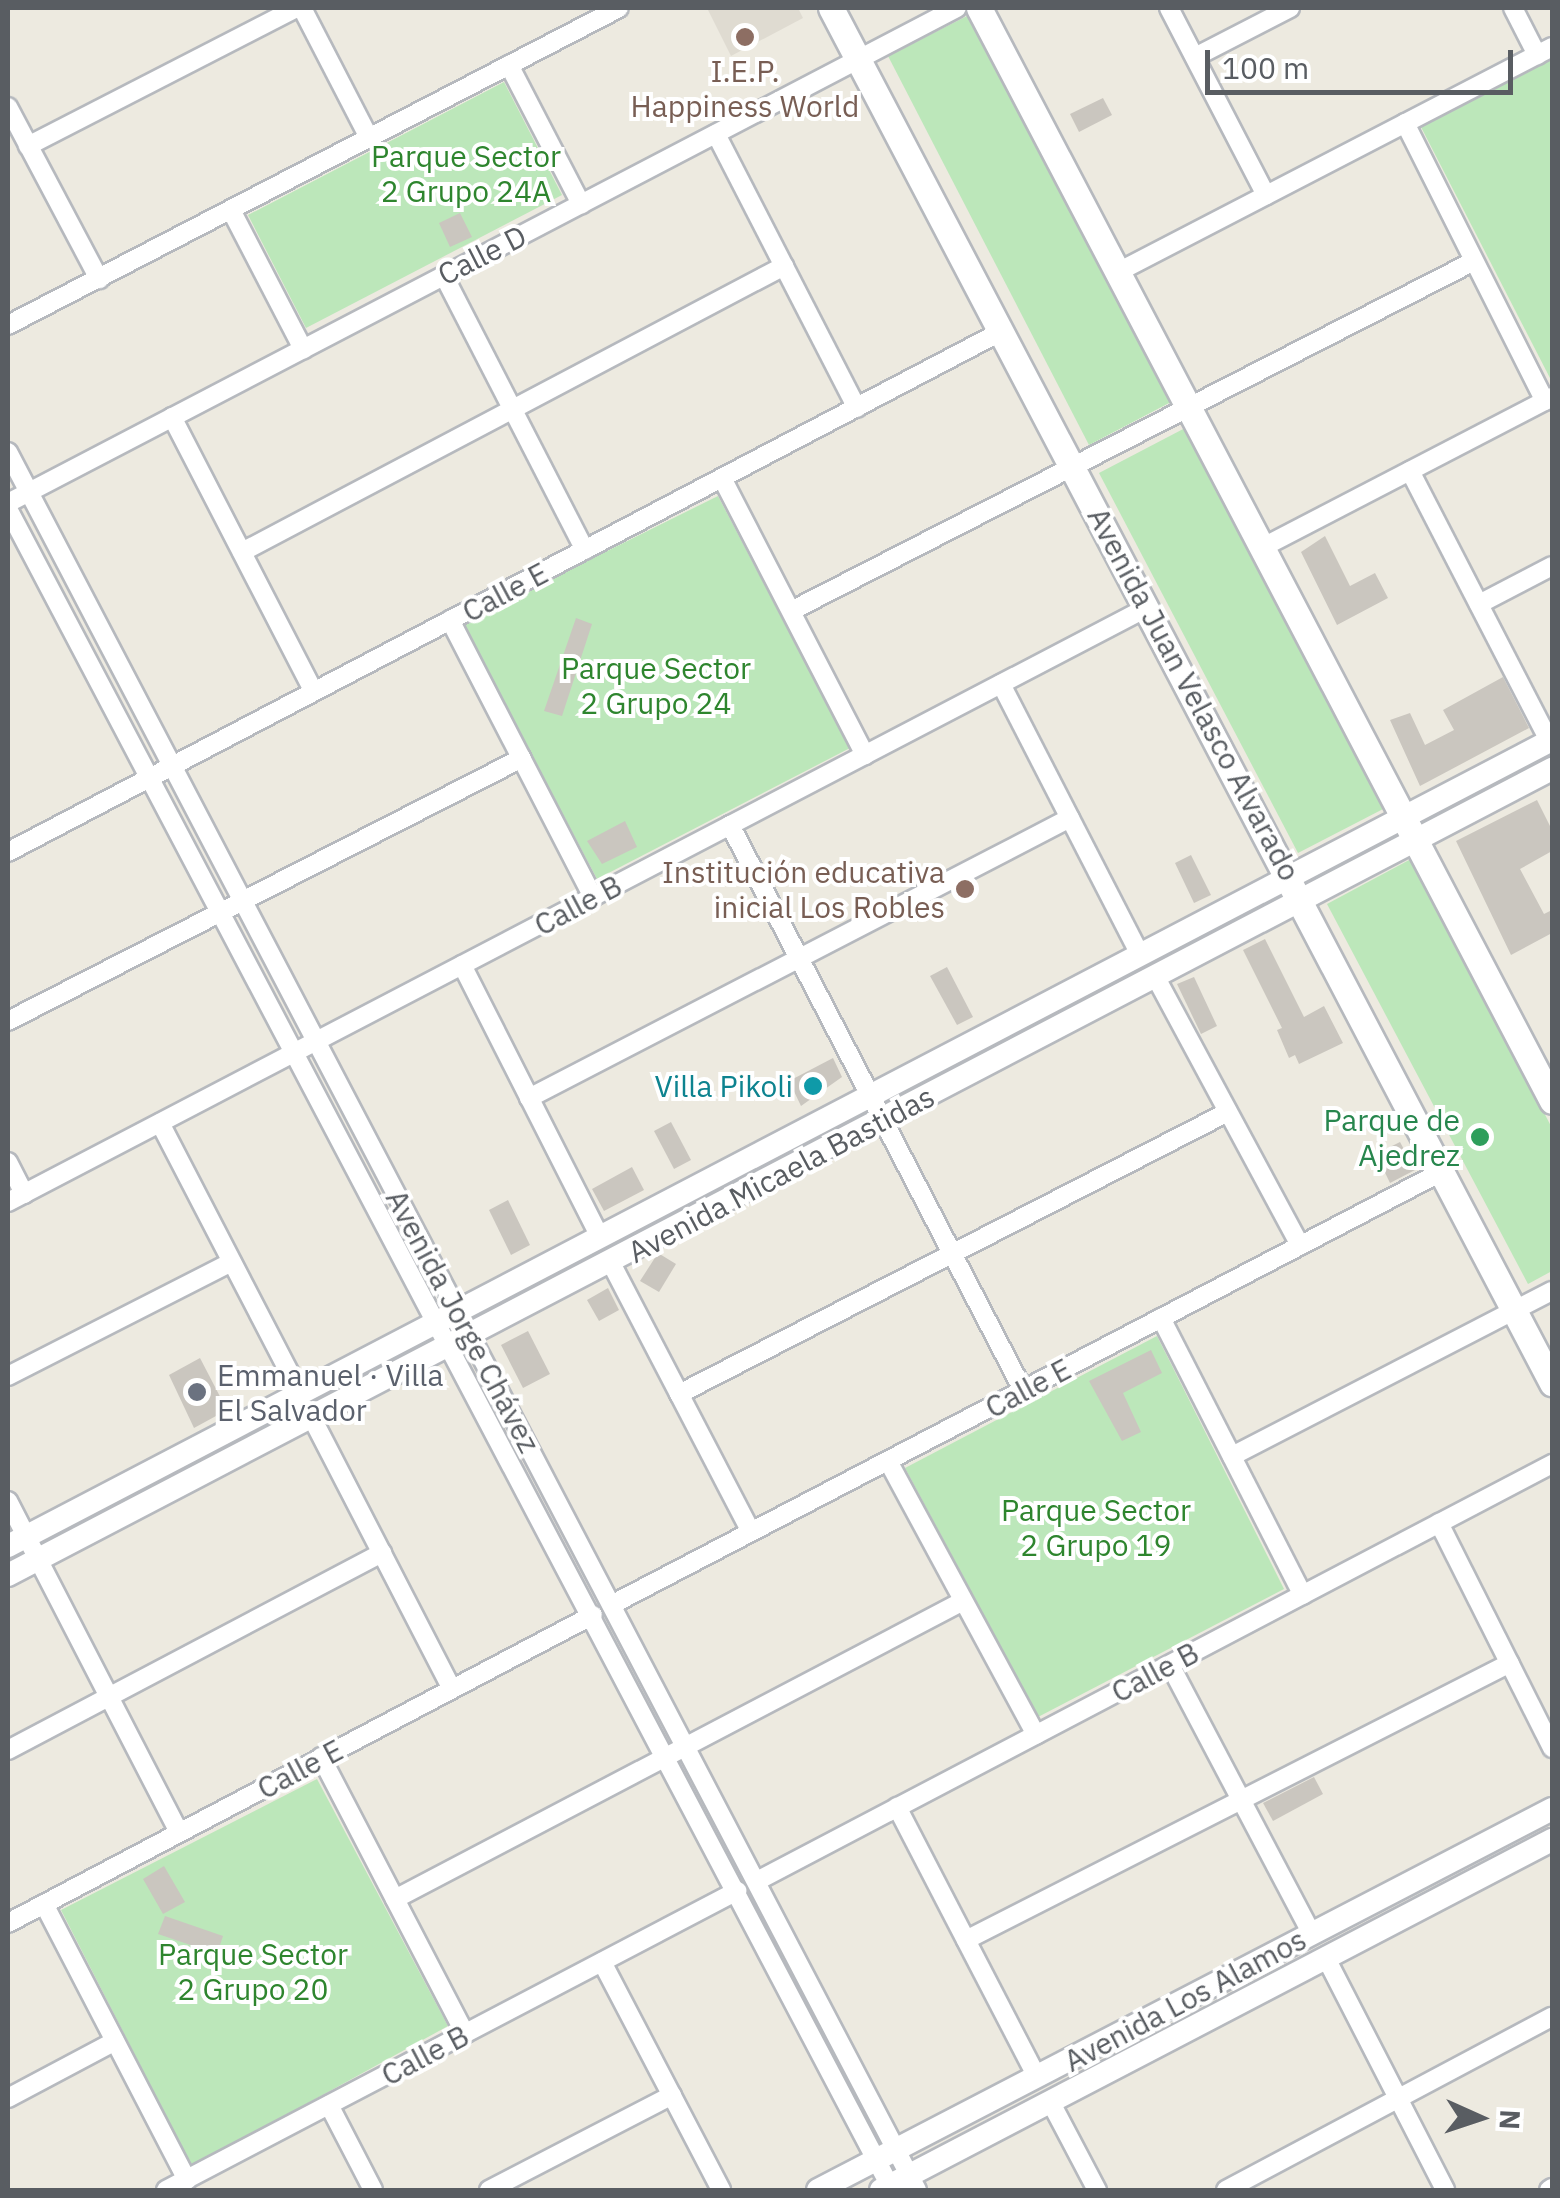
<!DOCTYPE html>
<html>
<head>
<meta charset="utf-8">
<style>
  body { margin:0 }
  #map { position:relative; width:1560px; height:2198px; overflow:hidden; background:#edeae0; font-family:"IBM Plex Sans",sans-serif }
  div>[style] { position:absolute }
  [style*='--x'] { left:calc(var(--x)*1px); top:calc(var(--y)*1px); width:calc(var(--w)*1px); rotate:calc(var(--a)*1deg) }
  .education>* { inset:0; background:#dfdbd1 }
  .green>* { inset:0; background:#bce7ba }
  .building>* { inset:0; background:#cac6bf }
  .roads { filter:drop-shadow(2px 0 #b6b9be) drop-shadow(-2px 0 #b6b9be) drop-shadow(0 2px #b6b9be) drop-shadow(0 -2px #b6b9be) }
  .minor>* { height:18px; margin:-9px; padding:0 9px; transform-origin:9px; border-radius:9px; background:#fff }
  .tertiary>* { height:22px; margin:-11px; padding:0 11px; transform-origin:11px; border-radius:11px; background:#fff }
  .secondary>* { height:25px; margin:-12.5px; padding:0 12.5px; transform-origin:12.5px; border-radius:12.5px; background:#fff }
  .dots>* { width:28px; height:28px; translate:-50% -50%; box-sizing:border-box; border:5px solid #fff; border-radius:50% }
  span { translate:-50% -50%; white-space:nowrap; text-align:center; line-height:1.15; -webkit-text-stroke:8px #fff; paint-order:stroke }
  .education-label { font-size:30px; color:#785e54 }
  .right { translate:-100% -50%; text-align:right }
  .park-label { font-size:30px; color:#2e852e }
  .street-label { font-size:30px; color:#595d62 }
  .culture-label { font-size:30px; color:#0d838f }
  .leisure-label { font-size:30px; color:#27864d }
  .worship-label { font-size:30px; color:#5b616d }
  .left { translate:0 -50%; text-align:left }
  .frame { position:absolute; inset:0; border:10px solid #595d62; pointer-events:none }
  .north { position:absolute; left:1430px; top:2068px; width:100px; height:100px; -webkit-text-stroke:8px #fff; paint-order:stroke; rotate:93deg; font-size:28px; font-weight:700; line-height:40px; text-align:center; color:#595d62 }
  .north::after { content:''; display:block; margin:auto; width:35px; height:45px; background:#595d62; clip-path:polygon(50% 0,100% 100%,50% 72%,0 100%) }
  .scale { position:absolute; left:1205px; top:50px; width:308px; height:45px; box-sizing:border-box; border:5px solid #595d62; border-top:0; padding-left:12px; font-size:30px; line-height:35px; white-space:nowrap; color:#595d62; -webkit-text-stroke:8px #fff; paint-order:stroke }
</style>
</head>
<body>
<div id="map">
  <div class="education">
    <i style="clip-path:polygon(707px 8px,798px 8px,803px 18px,731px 56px)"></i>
  </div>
  <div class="green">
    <i style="clip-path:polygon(971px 14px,1171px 402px,1089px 445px,888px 56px)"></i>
    <i style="clip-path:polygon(1552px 59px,1552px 382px,1421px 127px)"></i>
    <i style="clip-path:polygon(504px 82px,562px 195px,306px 328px,248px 215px)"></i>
    <i style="clip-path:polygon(1187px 427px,1387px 807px,1298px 853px,1099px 473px)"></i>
    <i style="clip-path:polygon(718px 496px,850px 748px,597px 879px,462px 623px)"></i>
    <i style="clip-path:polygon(1411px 859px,1552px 1128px,1552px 1271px,1528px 1284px,1327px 904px)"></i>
    <i style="clip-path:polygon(1157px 1336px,1284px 1589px,1038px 1717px,905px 1468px)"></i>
    <i style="clip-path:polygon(317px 1779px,448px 2026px,192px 2167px,61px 1910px)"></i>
  </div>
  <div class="building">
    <i style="clip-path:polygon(1103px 98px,1112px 115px,1079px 132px,1070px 114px)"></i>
    <i style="clip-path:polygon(460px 213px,472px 237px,450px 247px,439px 223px)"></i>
    <i style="clip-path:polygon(1325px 536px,1350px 586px,1375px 573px,1388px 598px,1337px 625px,1301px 552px)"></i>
    <i style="clip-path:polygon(576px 618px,592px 624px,562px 716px,544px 711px)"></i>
    <i style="clip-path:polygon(1503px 677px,1529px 728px,1420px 786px,1390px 720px,1410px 713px,1425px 745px,1454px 730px,1443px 710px)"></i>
    <i style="clip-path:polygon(1537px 800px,1552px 830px,1552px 851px,1520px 869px,1544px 914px,1552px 910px,1552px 933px,1511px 955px,1456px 841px)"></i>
    <i style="clip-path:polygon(625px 821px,637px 847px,602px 864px,587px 841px)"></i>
    <i style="clip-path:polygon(1191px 855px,1211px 895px,1194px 903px,1175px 863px)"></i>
    <i style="clip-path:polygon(1265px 939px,1304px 1017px,1324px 1006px,1343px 1043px,1299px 1064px,1295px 1055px,1289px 1058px,1277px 1030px,1282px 1028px,1243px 950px)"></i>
    <i style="clip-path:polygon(947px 967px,973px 1017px,957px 1025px,930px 976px)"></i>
    <i style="clip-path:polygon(1194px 977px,1217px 1026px,1201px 1034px,1177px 984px)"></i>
    <i style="clip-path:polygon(833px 1058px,842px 1077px,801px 1106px,789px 1081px)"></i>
    <i style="clip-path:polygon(671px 1122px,691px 1160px,674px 1169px,654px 1131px)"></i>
    <i style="clip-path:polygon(1400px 1142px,1415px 1170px,1390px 1183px,1376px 1154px)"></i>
    <i style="clip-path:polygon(632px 1167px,644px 1190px,604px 1211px,592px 1189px)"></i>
    <i style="clip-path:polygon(508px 1200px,530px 1245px,511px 1255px,489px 1210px)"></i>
    <i style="clip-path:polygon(658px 1253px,676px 1264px,659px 1292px,640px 1281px)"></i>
    <i style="clip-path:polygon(608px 1288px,619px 1310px,599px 1321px,587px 1300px)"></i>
    <i style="clip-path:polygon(528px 1331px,550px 1374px,523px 1388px,501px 1345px)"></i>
    <i style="clip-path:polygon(1151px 1350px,1162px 1373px,1123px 1393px,1141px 1432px,1122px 1441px,1089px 1381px)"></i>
    <i style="clip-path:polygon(200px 1358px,227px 1410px,194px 1428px,169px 1375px)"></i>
    <i style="clip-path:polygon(1314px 1777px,1323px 1794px,1273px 1821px,1263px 1803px)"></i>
    <i style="clip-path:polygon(164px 1866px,185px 1902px,163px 1914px,143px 1879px)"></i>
    <i style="clip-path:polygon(165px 1916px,223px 1936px,217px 1954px,158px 1934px)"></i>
  </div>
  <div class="roads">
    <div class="minor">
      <i style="--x:302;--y:8;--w:146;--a:62.7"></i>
      <i style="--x:1169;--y:8;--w:211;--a:62.6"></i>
      <i style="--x:1513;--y:8;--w:53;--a:62.9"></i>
      <i style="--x:1195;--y:57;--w:107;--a:-27.3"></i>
      <i style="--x:509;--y:65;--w:157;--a:62.6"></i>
      <i style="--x:8;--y:107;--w:195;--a:62.1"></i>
      <i style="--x:1405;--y:123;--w:311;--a:63.3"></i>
      <i style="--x:716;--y:134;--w:308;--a:62.8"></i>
      <i style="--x:28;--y:146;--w:302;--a:-27.2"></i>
      <i style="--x:231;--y:210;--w:157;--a:62.6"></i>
      <i style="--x:1118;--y:272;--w:489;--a:-27.4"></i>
      <i style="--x:444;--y:276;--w:308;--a:62.8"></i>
      <i style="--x:8;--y:325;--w:688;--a:-27.42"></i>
      <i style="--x:172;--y:417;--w:309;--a:62.7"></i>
      <i style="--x:8;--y:452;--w:1961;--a:62.39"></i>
      <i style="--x:1410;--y:471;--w:305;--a:62.7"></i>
      <i style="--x:722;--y:478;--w:312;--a:62.7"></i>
      <i style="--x:8;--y:503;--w:1070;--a:-27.55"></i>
      <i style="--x:8;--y:509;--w:1899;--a:62.26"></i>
      <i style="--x:1263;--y:547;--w:326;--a:-27.4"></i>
      <i style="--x:242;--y:552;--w:613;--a:-27.82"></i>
      <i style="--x:1479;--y:604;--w:82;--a:-27.5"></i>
      <i style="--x:791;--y:611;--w:767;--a:-27.13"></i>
      <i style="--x:450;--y:620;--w:312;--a:62.7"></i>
      <i style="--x:1001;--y:684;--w:305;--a:62.8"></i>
      <i style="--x:730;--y:825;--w:636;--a:62.59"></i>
      <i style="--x:8;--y:852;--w:1122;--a:-27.66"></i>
      <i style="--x:462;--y:965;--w:303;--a:63.1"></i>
      <i style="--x:1155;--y:976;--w:306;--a:61.7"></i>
      <i style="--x:8;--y:1021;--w:577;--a:-27.1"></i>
      <i style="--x:529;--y:1098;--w:609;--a:-27.36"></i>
      <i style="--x:160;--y:1123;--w:304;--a:62.6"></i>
      <i style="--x:8;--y:1162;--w:36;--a:63"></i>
      <i style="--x:8;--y:1202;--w:1286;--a:-27.56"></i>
      <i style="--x:611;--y:1263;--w:303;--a:62.5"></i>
      <i style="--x:1161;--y:1318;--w:311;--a:62.9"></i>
      <i style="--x:8;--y:1376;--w:251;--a:-27"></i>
      <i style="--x:679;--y:1394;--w:617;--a:-27.19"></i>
      <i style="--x:311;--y:1416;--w:307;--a:62.7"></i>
      <i style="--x:1232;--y:1456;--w:360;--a:-27.3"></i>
      <i style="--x:888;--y:1461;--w:311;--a:61.6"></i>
      <i style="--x:8;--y:1501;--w:373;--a:62.7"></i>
      <i style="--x:1439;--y:1523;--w:252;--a:63.3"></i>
      <i style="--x:613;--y:1604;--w:936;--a:-27.55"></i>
      <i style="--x:1170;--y:1665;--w:304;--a:62.2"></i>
      <i style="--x:8;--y:1750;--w:423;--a:-27.8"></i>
      <i style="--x:321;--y:1757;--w:312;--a:62.5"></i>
      <i style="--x:897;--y:1807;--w:304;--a:62.6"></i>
      <i style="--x:757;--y:1881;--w:898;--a:-27.68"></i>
      <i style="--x:395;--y:1899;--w:641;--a:-27.68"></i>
      <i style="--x:44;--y:1904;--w:311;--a:62.6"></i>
      <i style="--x:8;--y:1923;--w:661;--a:-27.77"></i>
      <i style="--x:966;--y:1940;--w:610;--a:-26.98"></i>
      <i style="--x:1326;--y:1958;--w:261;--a:62.8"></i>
      <i style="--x:602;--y:1962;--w:257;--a:62.4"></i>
      <i style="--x:8;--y:2098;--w:121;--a:-28"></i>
      <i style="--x:1050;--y:2101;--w:101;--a:62.2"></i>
      <i style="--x:329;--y:2105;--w:96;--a:62.6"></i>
      <i style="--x:166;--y:2190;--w:645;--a:-27.64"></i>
      <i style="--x:489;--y:2190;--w:206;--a:-27.4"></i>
      <i style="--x:1226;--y:2190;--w:369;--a:-28"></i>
      <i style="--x:1549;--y:2190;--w:4;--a:-34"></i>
    </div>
    <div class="tertiary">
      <i style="--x:8;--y:1546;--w:1742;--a:-27.57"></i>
      <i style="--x:8;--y:1575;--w:1742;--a:-27.57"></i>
      <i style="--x:818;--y:2190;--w:827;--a:-27.43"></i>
      <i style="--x:881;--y:2190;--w:757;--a:-27.55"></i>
    </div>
    <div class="secondary">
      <i style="--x:831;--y:8;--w:1553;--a:62.33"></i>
      <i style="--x:979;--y:8;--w:1234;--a:62.33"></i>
    </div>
  </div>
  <div class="dots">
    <i style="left:745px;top:37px;background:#8d6e63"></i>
    <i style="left:965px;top:889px;background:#8d6e63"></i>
    <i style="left:813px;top:1086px;background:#0f9aa8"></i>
    <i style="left:1480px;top:1137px;background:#2e9e5b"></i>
    <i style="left:197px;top:1392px;background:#6b7280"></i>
  </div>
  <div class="education-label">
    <span style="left:745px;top:88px">I.E.P.<br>Happiness World</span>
    <span class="right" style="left:945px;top:889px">Institución educativa<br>inicial Los Robles</span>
  </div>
  <div class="park-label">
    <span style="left:466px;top:173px">Parque Sector<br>2 Grupo 24A</span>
    <span style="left:656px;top:685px">Parque Sector<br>2 Grupo 24</span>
    <span style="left:1096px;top:1527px">Parque Sector<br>2 Grupo 19</span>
    <span style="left:253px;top:1971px">Parque Sector<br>2 Grupo 20</span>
  </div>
  <div class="street-label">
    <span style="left:482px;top:255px;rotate:-27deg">Calle D</span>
    <span style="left:505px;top:592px;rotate:-28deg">Calle E</span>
    <span style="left:1194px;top:694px;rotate:62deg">Avenida Juan Velasco Alvarado</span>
    <span style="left:578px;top:905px;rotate:-28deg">Calle B</span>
    <span style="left:781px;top:1174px;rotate:-28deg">Avenida Micaela Bastidas</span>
    <span style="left:463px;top:1321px;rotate:62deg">Avenida Jorge Chávez</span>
    <span style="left:1028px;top:1388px;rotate:-28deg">Calle E</span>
    <span style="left:1155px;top:1672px;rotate:-28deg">Calle B</span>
    <span style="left:300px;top:1769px;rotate:-28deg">Calle E</span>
    <span style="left:1185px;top:2000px;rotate:-28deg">Avenida Los Alamos</span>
    <span style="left:425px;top:2055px;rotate:-28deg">Calle B</span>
  </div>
  <div class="culture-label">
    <span class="right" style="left:793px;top:1086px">Villa Pikoli</span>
  </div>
  <div class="leisure-label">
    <span class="right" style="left:1460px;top:1137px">Parque de<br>Ajedrez</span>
  </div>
  <div class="worship-label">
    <span class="left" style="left:217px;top:1392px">Emmanuel · Villa<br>El Salvador</span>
  </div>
  <div class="frame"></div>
  <div class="north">N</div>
  <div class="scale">100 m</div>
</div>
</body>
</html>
